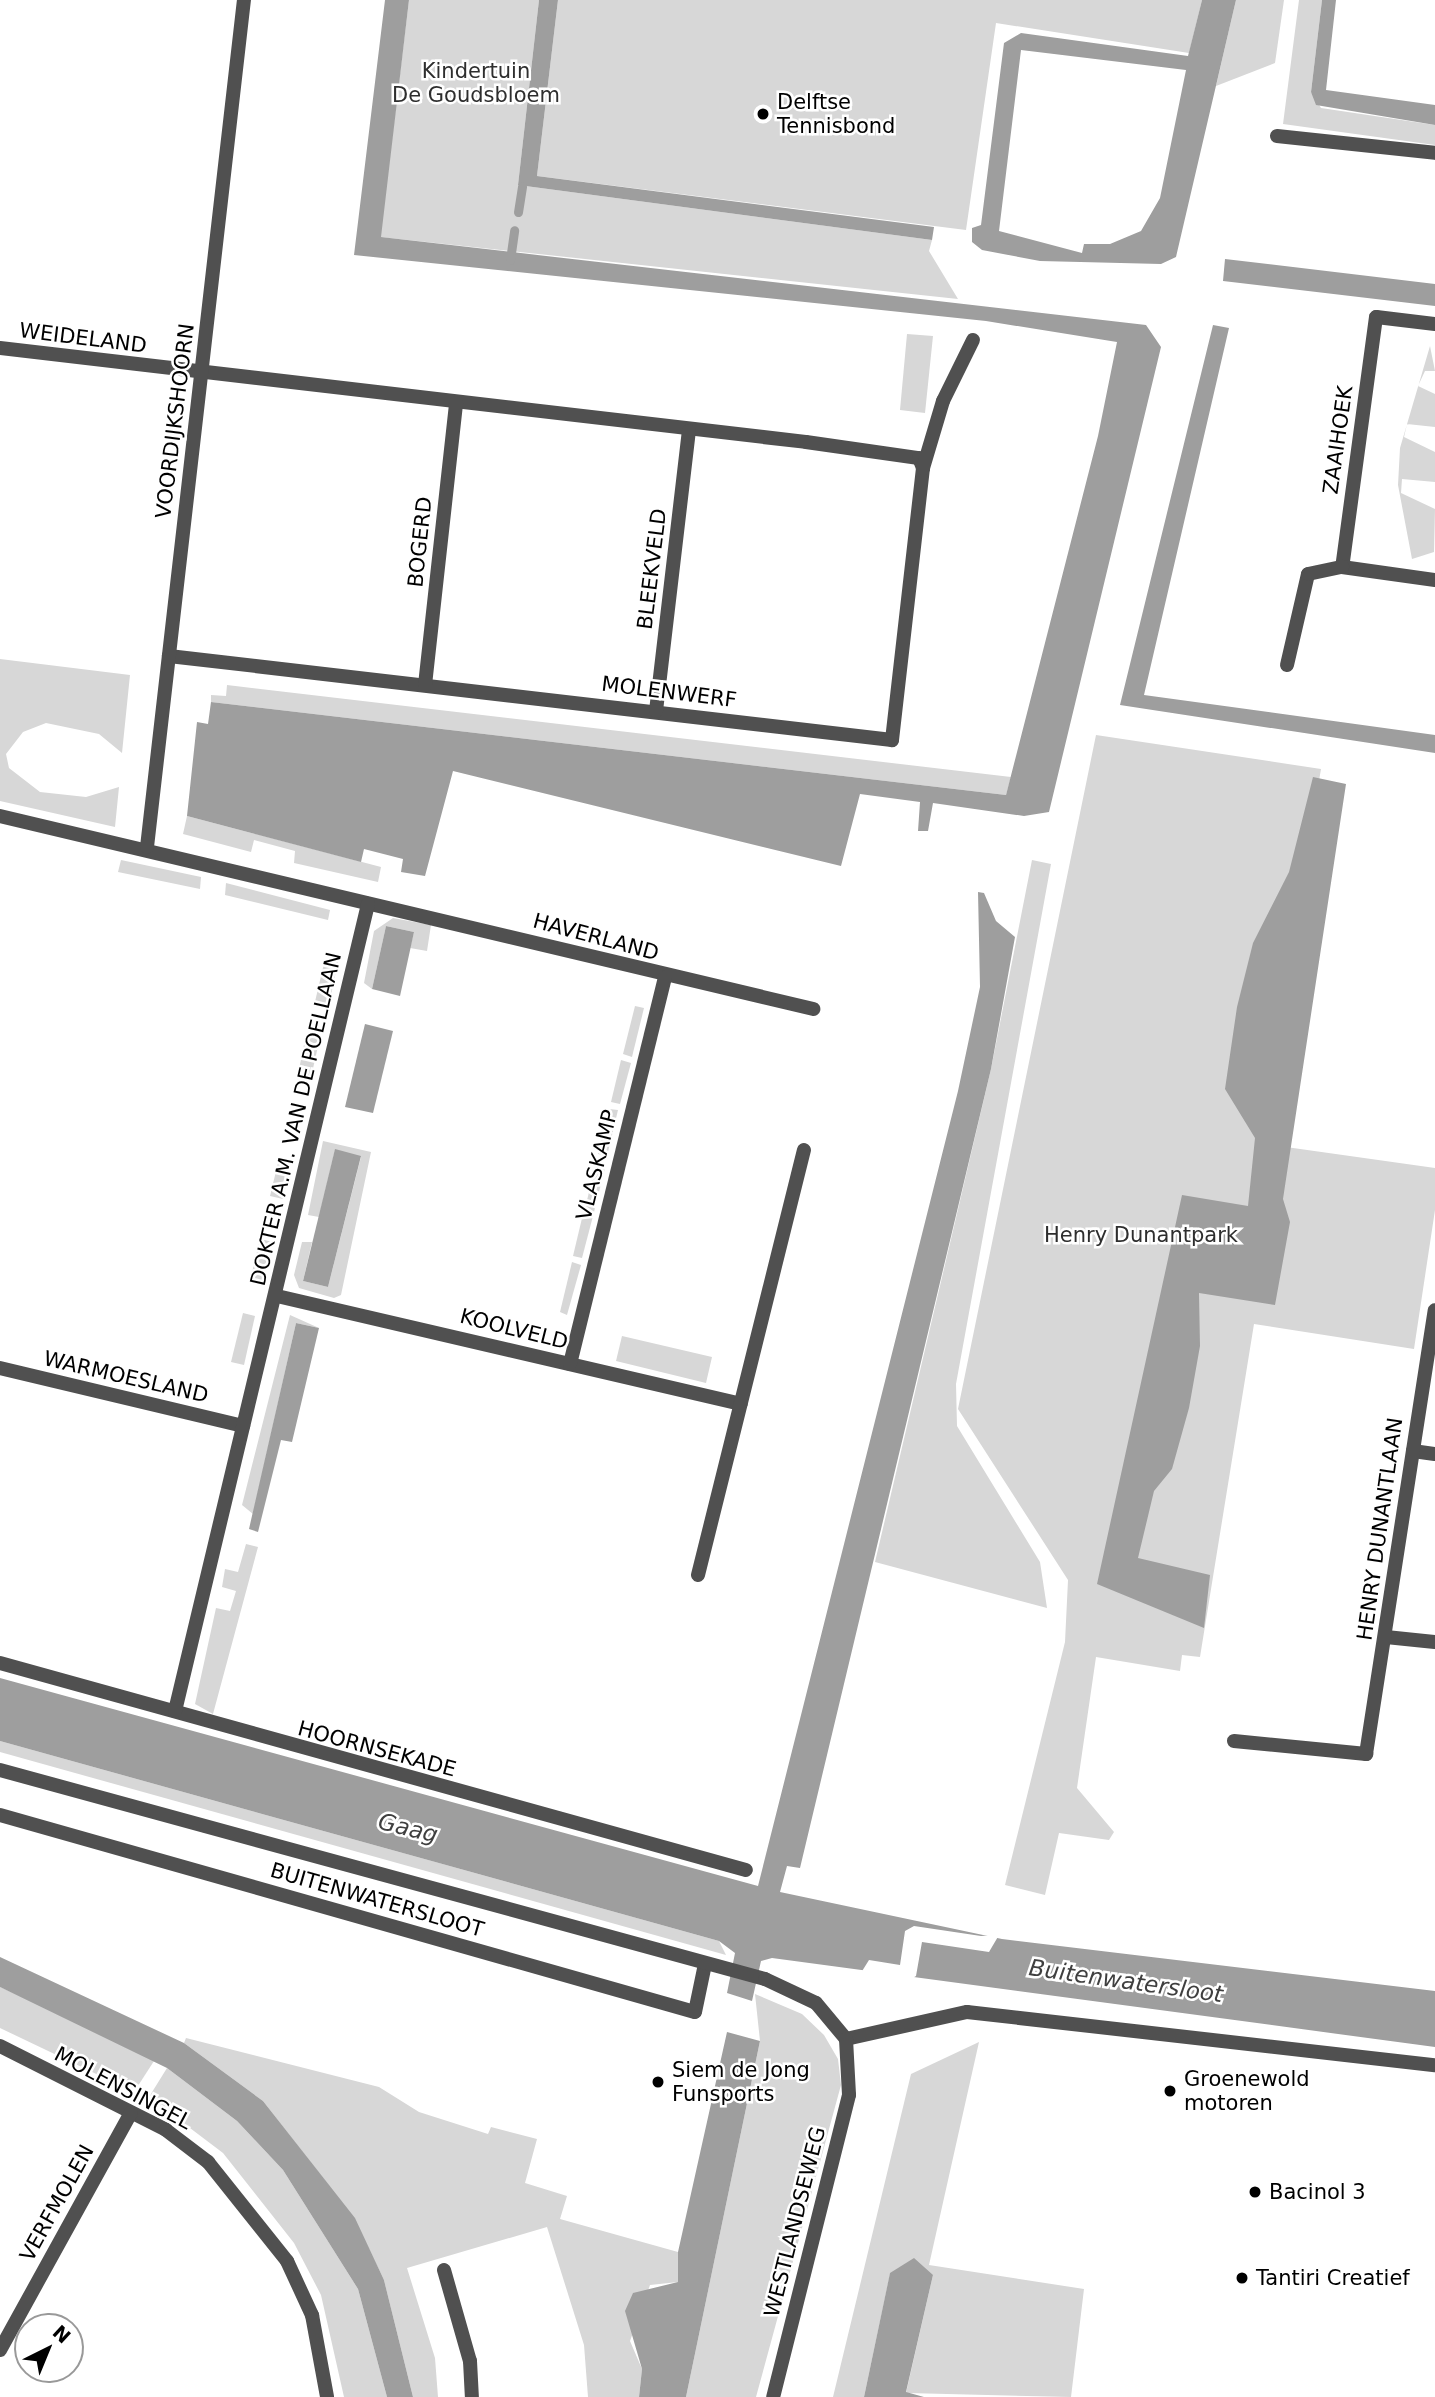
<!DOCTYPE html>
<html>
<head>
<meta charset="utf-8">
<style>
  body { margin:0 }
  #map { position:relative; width:1435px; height:2397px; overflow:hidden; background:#fff; font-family:"DejaVu Sans",sans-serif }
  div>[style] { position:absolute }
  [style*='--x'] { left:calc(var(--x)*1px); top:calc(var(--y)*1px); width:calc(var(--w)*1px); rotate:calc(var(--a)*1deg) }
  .green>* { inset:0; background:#d7d7d7 }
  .water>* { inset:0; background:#9e9e9e }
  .pier>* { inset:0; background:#fff }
  .stream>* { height:9px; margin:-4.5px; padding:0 4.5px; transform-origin:4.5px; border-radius:4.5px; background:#9e9e9e }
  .minor>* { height:14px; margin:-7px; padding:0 7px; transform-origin:7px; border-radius:7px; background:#505050 }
  .tertiary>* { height:14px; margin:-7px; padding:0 7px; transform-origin:7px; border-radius:7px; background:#505050 }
  .dots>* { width:19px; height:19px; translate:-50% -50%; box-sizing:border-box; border:4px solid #fff; border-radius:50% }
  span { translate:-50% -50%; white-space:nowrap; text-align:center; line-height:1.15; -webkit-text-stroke:5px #fff; paint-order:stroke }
  .park-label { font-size:21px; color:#2e2e2e }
  .poi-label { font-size:21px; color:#000 }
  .left { translate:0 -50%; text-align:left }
  .street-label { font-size:21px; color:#000 }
  .water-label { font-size:23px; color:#3f3f3f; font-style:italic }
  .north { position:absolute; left:14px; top:2313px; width:70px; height:70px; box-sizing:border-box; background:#fff; border:2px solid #999; border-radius:50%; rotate:43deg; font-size:19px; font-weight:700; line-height:28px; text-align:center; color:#000 }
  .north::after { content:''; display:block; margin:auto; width:24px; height:32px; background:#000; clip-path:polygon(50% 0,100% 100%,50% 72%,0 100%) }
</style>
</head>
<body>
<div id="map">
  <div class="green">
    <i style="clip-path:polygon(409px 0,539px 0,518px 185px,932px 240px,929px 251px,958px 299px,380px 237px)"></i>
    <i style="clip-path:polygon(558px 0,1202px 0,1189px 53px,996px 23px,966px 230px,537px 176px)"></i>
    <i style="clip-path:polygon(1236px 0,1284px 0,1275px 63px,1216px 86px)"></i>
    <i style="clip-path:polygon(1299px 0,1322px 0,1311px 92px,1321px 108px,1435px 125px,1435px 145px,1283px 124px)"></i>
    <i style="clip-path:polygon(907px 334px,933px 336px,925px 413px,900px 410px)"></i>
    <i style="clip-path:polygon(1430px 346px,1435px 371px,1425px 371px,1418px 386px,1435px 394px,1435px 427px,1407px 424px,1404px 437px,1435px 452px,1435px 482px,1402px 479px,1401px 493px,1435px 509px,1434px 552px,1412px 559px,1398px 485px,1400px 448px)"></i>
    <i style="clip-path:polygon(0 659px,130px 675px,122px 753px,99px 734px,46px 723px,23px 732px,6px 754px,9px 768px,40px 792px,86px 797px,119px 787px,115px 827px,0 801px)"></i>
    <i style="clip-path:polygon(227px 685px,1011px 777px,1006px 795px,211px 702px,211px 695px,226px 696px)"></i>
    <i style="clip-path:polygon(1096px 735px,1321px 769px,1257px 1143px,1435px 1168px,1435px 1210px,1414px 1349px,1254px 1324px,1200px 1657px,1182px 1655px,1180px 1671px,1096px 1657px,1077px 1788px,1114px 1832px,1109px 1840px,1059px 1833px,1045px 1895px,1005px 1885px,1065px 1642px,1068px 1580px,958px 1409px)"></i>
    <i style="clip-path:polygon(187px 816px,381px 867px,378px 882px,294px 863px,295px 851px,254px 840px,251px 852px,183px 834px)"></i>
    <i style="clip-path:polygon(121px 860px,201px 877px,200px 889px,118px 872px)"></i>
    <i style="clip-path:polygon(1032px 860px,1051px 864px,956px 1384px,957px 1426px,1040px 1562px,1047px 1608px,875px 1562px,991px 1069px)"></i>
    <i style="clip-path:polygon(226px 883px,330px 910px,328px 920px,225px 895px)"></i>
    <i style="clip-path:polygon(393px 918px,431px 925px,427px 951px,410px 948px,414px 932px,386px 926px,372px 989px,364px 983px,374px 931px)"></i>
    <i style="clip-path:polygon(325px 959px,338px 962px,328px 1009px,314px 1006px)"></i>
    <i style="clip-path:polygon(635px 1006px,644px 1008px,632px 1057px,623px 1054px)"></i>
    <i style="clip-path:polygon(306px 1035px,320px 1037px,310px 1082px,297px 1079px)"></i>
    <i style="clip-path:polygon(621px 1060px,631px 1063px,620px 1104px,611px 1102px)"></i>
    <i style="clip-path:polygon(609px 1109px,618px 1110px,607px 1156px,598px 1154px)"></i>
    <i style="clip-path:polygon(323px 1141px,371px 1152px,341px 1295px,334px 1298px,299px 1288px,294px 1275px,302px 1242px,312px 1242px,303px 1281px,328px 1287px,361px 1157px,335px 1150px,319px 1217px,308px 1215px)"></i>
    <i style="clip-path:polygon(596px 1162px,606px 1164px,594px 1212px,585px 1209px)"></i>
    <i style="clip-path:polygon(278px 1163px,290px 1166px,283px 1199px,270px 1196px)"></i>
    <i style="clip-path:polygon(583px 1214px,593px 1216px,582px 1258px,573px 1256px)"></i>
    <i style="clip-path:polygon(260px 1239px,273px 1242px,263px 1284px,250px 1281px)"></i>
    <i style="clip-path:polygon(572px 1262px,581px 1265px,567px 1315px,560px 1312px)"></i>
    <i style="clip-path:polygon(243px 1313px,255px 1316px,244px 1365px,231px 1362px)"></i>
    <i style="clip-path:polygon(290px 1315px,319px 1328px,296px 1323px,253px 1514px,242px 1505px)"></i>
    <i style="clip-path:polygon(622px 1336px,712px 1357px,706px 1383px,616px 1361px)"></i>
    <i style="clip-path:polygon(246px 1544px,258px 1547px,213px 1714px,195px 1704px,216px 1608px,230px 1611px,236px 1591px,222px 1587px,225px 1569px,238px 1572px)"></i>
    <i style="clip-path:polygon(0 1741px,719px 1941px,726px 1955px,0 1752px)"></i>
    <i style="clip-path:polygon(0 1987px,93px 2028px,154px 2061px,134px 2092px,0 2028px)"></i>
    <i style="clip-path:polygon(755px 1994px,802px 2014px,824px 2035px,838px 2059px,841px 2085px,756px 2397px,686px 2397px,760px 2041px)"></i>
    <i style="clip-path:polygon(186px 2038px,379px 2087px,419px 2112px,488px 2134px,491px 2127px,537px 2139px,525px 2183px,567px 2196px,560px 2219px,678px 2252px,678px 2282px,650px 2285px,630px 2341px,642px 2369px,639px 2397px,588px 2397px,584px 2345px,547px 2227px,407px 2268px,435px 2358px,438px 2397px,413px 2397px,384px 2280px,354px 2218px,263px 2101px,184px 2043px)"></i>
    <i style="clip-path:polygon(979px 2042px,929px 2265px,1084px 2289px,1071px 2397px,906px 2393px,933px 2275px,890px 2274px,864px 2397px,833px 2397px,911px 2074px)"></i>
    <i style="clip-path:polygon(167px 2068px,237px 2121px,283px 2170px,358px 2289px,387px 2397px,344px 2397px,321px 2295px,294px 2243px,223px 2153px,149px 2097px)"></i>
  </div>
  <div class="water">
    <i style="clip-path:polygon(385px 0,409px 0,381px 237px,1146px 325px,1161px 347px,1049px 812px,1024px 816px,933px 803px,928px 831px,918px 831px,920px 802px,860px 794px,841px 866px,453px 771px,425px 876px,401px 872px,403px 859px,364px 849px,361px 862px,187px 816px,197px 722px,208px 724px,211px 702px,1006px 795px,1098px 436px,1117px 342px,986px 321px,354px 255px)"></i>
    <i style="clip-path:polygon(539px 0,558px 0,537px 176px,934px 227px,932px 240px,518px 185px)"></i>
    <i style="clip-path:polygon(evenodd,1202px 0,1236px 0,1176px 257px,1161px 264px,1040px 261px,982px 250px,972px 242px,972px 228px,981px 225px,1004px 43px,1021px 33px,1188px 56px,1202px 0,1021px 50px,1186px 70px,1160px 198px,1141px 231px,1110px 244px,1084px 244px,1082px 253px,999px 231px,1021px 50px)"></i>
    <i style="clip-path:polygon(1322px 0,1336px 0,1326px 90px,1435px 105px,1435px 125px,1316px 105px,1311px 92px)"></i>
    <i style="clip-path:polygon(1225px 259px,1435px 284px,1435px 306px,1223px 281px)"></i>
    <i style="clip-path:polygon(1213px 325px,1229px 328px,1144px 695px,1435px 735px,1435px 753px,1120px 705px)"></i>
    <i style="clip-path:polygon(1313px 777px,1346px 784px,1283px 1199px,1290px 1222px,1275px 1305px,1199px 1293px,1200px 1346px,1189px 1408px,1172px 1469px,1154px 1491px,1138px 1558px,1210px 1575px,1204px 1628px,1097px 1584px,1182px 1195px,1248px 1206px,1255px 1138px,1225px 1089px,1237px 1007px,1253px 943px,1289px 872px)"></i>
    <i style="clip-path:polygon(978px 892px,984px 893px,996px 921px,1015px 937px,991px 1069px,800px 1868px,787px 1866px,780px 1892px,1002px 1939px,1435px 1991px,1435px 2047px,772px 1958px,761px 1961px,752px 2001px,727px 1993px,735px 1953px,719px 1941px,0 1741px,0 1678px,758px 1886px,958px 1091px,980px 987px)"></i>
    <i style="clip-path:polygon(386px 926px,414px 932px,400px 996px,372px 989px)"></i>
    <i style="clip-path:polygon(365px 1024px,393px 1031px,373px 1113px,345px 1107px)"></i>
    <i style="clip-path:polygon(335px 1149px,361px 1156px,328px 1287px,303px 1281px)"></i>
    <i style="clip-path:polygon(296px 1323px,319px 1328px,292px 1442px,281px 1440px,258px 1532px,249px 1529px)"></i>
    <i style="clip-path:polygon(0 1957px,184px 2043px,263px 2101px,355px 2218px,384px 2280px,413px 2397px,387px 2397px,358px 2289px,283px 2170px,237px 2121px,167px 2068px,0 1987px)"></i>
    <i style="clip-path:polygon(727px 2032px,760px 2041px,686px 2397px,639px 2397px,642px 2369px,625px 2311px,633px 2293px,678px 2282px,678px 2252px)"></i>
    <i style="clip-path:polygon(914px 2258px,933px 2275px,906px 2392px,924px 2397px,864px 2397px,890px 2273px)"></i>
  </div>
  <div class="pier">
    <i style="clip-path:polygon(914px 1926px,981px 1936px,999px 1935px,989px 1952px,922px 1942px,916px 1976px,908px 1981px,859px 1976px,869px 1960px,900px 1965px,905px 1931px)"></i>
  </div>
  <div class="stream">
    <i style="--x:518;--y:212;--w:26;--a:-81"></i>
    <i style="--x:510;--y:260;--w:30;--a:-82"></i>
  </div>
  <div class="minor">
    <i style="--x:1277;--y:136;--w:159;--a:6.1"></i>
    <i style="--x:1435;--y:324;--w:59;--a:-173.2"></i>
    <i style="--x:1376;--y:317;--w:252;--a:97.7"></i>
    <i style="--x:1342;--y:567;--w:94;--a:8"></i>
    <i style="--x:0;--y:348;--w:811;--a:6.65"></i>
    <i style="--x:806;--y:442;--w:114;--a:8.1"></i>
    <i style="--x:919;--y:458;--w:11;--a:68"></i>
    <i style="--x:923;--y:468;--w:274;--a:96.5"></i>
    <i style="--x:892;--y:740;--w:728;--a:-173.37"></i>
    <i style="--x:923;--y:468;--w:70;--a:-73.4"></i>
    <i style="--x:943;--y:401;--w:68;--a:-63.8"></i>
    <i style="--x:1287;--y:665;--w:93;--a:-77"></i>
    <i style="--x:1308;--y:574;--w:35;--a:-12"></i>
    <i style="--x:425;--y:685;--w:284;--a:-83.7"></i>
    <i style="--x:656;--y:711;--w:282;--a:-83.3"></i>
    <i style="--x:0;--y:816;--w:836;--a:13.35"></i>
    <i style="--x:147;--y:847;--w:853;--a:-83.47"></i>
    <i style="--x:277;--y:1296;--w:476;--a:13.1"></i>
    <i style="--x:570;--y:1364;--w:398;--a:-76.2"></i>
    <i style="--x:0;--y:1368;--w:250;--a:13.4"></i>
    <i style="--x:1413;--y:1451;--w:22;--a:8"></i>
    <i style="--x:698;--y:1575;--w:438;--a:-76"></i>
    <i style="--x:1386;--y:1637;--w:49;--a:5.8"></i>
    <i style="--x:0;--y:1663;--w:774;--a:15.51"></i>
    <i style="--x:175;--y:1711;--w:830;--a:-76.55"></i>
    <i style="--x:1234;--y:1741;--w:133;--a:5.6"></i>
    <i style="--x:1366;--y:1754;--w:449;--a:-81.2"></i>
    <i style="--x:0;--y:1815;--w:722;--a:15.83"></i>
    <i style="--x:695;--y:2012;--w:49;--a:-78.2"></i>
    <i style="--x:846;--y:2039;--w:124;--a:-12.6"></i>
    <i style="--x:967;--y:2012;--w:471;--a:6.5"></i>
    <i style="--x:0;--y:2046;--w:186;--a:26.8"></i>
    <i style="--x:166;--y:2130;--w:53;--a:37.3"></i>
    <i style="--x:208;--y:2162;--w:127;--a:51.4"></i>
    <i style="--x:287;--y:2261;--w:60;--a:65.2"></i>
    <i style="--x:312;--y:2315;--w:83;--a:79.6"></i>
    <i style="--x:444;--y:2270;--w:95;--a:74.1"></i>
    <i style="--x:470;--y:2361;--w:36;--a:87"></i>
    <i style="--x:0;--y:2350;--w:271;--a:-61.1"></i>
  </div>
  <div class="tertiary">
    <i style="--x:0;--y:1770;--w:793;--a:15.28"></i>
    <i style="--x:765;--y:1979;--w:56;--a:25.2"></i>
    <i style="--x:816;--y:2003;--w:47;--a:50.2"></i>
    <i style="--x:846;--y:2039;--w:56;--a:86.9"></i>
    <i style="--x:849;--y:2095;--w:311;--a:104.1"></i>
  </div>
  <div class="dots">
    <i style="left:763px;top:114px;background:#000"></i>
    <i style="left:658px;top:2082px;background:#000"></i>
    <i style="left:1170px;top:2091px;background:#000"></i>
    <i style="left:1255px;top:2192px;background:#000"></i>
    <i style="left:1242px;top:2278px;background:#000"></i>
  </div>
  <div class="park-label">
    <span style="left:476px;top:83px">Kindertuin<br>De Goudsbloem</span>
    <span style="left:1141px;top:1235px">Henry Dunantpark</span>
  </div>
  <div class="poi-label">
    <span class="left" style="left:777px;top:114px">Delftse<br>Tennisbond</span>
    <span class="left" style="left:672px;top:2082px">Siem de Jong<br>Funsports</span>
    <span class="left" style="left:1184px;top:2091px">Groenewold<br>motoren</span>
    <span class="left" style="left:1269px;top:2192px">Bacinol 3</span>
    <span class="left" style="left:1256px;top:2278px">Tantiri Creatief</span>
  </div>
  <div class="street-label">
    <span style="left:83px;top:338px;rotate:7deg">WEIDELAND</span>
    <span style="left:175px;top:421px;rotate:-83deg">VOORDIJKSHOORN</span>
    <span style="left:1338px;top:440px;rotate:-82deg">ZAAIHOEK</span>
    <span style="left:420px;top:542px;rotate:-84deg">BOGERD</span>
    <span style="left:652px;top:569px;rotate:-83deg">BLEEKVELD</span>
    <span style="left:669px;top:692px;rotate:7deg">MOLENWERF</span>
    <span style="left:596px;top:937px;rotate:15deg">HAVERLAND</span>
    <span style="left:296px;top:1119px;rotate:-77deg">DOKTER A.M. VAN DE POELLAAN</span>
    <span style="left:597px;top:1165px;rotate:-76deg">VLASKAMP</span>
    <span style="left:514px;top:1329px;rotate:14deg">KOOLVELD</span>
    <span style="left:126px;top:1377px;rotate:13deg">WARMOESLAND</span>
    <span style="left:1380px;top:1529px;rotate:-82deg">HENRY DUNANTLAAN</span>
    <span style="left:377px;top:1749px;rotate:15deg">HOORNSEKADE</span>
    <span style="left:377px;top:1900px;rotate:16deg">BUITENWATERSLOOT</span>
    <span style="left:123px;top:2088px;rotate:28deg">MOLENSINGEL</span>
    <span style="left:57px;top:2203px;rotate:-61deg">VERFMOLEN</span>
    <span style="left:795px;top:2222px;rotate:-76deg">WESTLANDSEWEG</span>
  </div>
  <div class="water-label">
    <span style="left:408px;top:1828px;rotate:14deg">Gaag</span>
    <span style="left:1126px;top:1981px;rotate:8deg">Buitenwatersloot</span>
  </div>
  <div class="north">N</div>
</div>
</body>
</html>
